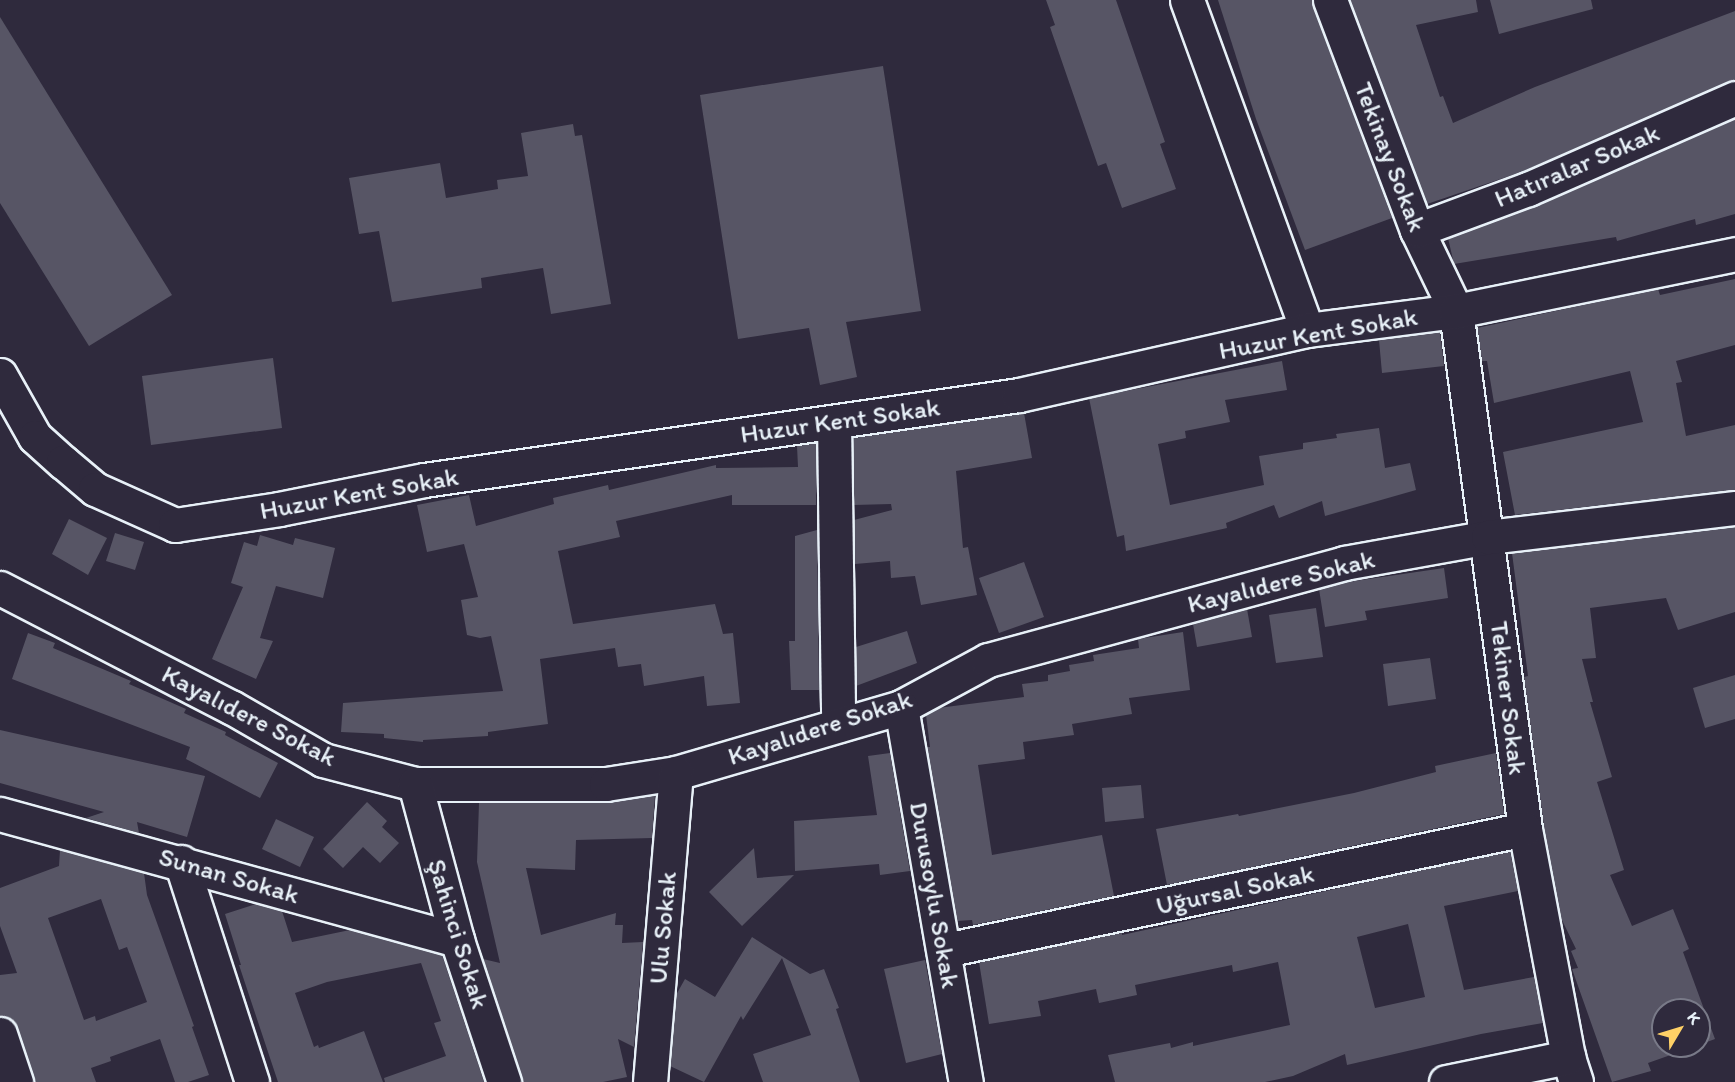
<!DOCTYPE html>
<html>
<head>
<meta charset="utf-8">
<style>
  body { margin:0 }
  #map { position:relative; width:1735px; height:1082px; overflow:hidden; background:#2f2a3d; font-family:Itim,sans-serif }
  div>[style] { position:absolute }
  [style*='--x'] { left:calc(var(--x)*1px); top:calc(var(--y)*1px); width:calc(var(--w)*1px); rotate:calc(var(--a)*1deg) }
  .building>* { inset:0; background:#575565 }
  .roads { filter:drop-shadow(2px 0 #e8f1f8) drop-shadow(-2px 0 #e8f1f8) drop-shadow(0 2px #e8f1f8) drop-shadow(0 -2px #e8f1f8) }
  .minor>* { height:33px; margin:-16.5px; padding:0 16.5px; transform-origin:16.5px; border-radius:16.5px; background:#2f2a3d }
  span { translate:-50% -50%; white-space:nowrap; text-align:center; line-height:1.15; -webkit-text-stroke:4.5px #2f2a3d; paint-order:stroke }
  .street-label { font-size:26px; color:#e8f1f8 }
  .north { position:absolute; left:1651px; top:998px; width:60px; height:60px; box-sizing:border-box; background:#2f2a3d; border:2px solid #797a88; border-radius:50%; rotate:52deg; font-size:16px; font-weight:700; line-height:24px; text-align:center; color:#e8f1f8 }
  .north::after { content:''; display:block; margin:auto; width:21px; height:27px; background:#ffd166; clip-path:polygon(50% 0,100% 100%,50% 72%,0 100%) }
</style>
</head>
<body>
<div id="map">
  <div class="building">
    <i style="clip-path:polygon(1046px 0,1116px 0,1165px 142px,1160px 144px,1176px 189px,1122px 208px,1106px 163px,1098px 166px,1050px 27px,1055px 25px)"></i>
    <i style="clip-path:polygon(1218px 0,1312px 0,1392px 218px,1305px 250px,1256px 119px)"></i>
    <i style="clip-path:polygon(1350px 0,1476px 0,1478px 12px,1416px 25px,1440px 97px,1443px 96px,1453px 123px,1535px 87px,1735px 11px,1735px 80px,1521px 172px,1427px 204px)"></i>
    <i style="clip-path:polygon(1490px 0,1591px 0,1593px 9px,1499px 34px)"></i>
    <i style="clip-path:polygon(0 17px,172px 295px,89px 346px,0 203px)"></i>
    <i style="clip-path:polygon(883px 66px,921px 311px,846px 322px,857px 377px,820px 385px,809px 328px,738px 339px,700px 95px)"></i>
    <i style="clip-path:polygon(1735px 118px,1735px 214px,1696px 225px,1695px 219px,1617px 241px,1616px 237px,1454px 264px,1448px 238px,1535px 206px)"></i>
    <i style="clip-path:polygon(573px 124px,575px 136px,582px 135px,611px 304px,551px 314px,543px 268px,481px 278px,482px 288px,392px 302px,379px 231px,359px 234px,349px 178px,440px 163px,446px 198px,498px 189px,497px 180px,528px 176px,521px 133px)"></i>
    <i style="clip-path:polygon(1735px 279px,1735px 345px,1676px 361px,1682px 382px,1676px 383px,1686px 436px,1735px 425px,1735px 490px,1515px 515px,1503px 452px,1643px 422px,1630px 371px,1494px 403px,1487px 361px,1482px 361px,1477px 328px,1658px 289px,1660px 295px)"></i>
    <i style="clip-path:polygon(1440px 332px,1444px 366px,1382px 373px,1379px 340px)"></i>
    <i style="clip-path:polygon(273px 358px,282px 428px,151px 445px,142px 376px)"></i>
    <i style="clip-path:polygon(1282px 361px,1287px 390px,1225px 400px,1230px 422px,1185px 431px,1186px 438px,1158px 444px,1170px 505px,1264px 485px,1259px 456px,1303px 449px,1303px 443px,1337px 438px,1336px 434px,1379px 428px,1385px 468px,1410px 463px,1416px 490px,1325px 516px,1322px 501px,1279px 518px,1274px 505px,1226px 523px,1227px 528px,1126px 551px,1124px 535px,1117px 537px,1089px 398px)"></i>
    <i style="clip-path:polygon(1024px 413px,1032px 458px,956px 471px,963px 548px,968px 547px,977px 595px,921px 605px,915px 576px,891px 578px,890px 561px,855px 564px,854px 520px,892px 510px,891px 504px,854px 505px,853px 438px)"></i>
    <i style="clip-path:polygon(816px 443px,816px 505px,732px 505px,732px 495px,616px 521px,620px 537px,558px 551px,573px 624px,715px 604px,723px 634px,733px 633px,740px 703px,707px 706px,704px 676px,644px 686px,641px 664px,618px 667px,615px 648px,540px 659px,548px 724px,488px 732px,488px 736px,423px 740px,423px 742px,384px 738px,384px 734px,341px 732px,343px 703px,503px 691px,491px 636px,480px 638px,467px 635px,461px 600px,478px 597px,464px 544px,427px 552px,417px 505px,469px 495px,476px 526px,554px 504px,553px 498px,608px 485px,609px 490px,716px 465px,716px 468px,798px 467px,797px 446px)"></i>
    <i style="clip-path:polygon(69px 519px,107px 538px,88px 575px,52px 554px)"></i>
    <i style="clip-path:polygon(1735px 527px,1735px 612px,1678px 630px,1666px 598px,1590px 608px,1596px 658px,1582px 659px,1593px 702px,1590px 702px,1612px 777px,1597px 782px,1624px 870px,1610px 875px,1632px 926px,1673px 909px,1689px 949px,1683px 952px,1715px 1039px,1699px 1045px,1699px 1010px,1663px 1010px,1663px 1046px,1696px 1046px,1648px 1063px,1651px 1071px,1612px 1082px,1572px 969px,1578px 968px,1571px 951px,1576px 949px,1560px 916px,1544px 826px,1524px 677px,1528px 676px,1512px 553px)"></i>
    <i style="clip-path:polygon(817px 530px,819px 690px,791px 690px,789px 641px,795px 641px,795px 536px)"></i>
    <i style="clip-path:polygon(115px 533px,144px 542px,135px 570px,106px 561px)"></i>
    <i style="clip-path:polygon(260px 535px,293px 545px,295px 538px,335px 548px,323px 598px,276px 586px,260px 638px,273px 641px,256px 679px,212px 659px,243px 587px,231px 583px,244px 542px,257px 546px)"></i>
    <i style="clip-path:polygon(1024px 562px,1044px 617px,999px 633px,979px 578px)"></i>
    <i style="clip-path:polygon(1444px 568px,1448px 598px,1365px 611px,1367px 620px,1325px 627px,1319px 589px,1341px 583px)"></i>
    <i style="clip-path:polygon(1316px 608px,1323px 657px,1276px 663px,1269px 615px)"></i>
    <i style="clip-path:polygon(1247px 609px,1252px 637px,1197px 647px,1193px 624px)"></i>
    <i style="clip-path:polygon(907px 631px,917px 663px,856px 686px,856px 647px)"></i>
    <i style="clip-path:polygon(1183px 632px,1190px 690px,1129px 698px,1132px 714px,1072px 724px,1074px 735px,1023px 742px,1025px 759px,978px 765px,992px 855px,1102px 835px,1114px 896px,973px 925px,972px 920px,957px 921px,927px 747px,930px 747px,926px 715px,938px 708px,1024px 697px,1022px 684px,1048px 681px,1048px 675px,1070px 671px,1069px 665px,1094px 661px,1093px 655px,1139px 648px,1138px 639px)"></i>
    <i style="clip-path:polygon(28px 633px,55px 643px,53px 648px,131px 681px,129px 684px,186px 709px,184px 713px,226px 732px,225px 735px,278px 763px,260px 798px,186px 759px,190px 747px,12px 679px)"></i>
    <i style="clip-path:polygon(1430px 658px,1436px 699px,1388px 706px,1383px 664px)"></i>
    <i style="clip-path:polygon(1735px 675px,1735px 719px,1705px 728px,1693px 688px)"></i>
    <i style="clip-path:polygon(0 730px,205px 776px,187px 837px,137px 822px,139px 833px,86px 818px,104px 812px,0 783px)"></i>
    <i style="clip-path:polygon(890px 753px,910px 871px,880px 875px,879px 864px,795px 871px,794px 821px,877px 815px,868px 756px)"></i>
    <i style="clip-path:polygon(1496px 753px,1504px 814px,1167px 885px,1156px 829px,1238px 814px,1239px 816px,1354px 793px,1436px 772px,1435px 766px)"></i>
    <i style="clip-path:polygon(1141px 785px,1144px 818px,1105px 822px,1102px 788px)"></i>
    <i style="clip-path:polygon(655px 795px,652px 838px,576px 840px,575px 870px,526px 868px,541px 935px,616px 913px,615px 925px,623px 925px,622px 943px,643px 942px,634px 1047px,618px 1039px,627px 1077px,603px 1082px,522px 1082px,483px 959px,500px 963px,477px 862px,479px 803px,606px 803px)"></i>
    <i style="clip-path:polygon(367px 802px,387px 821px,382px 827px,399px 843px,380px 863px,363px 847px,343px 868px,323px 849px)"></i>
    <i style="clip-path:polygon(276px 819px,314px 837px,300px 867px,262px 849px)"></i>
    <i style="clip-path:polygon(754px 848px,757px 878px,794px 875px,742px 926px,709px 892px)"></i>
    <i style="clip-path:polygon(evenodd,60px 850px,144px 873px,147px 895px,194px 1026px,192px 1027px,209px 1075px,188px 1082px,175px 1082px,160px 1039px,110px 1057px,111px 1061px,91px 1068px,96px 1082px,34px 1082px,18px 1028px,12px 1020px,0 1016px,0 975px,17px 973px,0 926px,0 888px,59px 866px,60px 850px,101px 899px,119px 950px,127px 947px,147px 1002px,96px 1021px,95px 1016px,84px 1020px,48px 918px,101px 899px)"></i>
    <i style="clip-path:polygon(evenodd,1510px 851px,1518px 891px,1444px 906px,1464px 990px,1534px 977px,1543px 1023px,1481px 1034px,1347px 1065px,1345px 1054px,1293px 1076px,1265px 1082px,1115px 1082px,1108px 1055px,1170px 1043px,1171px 1048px,1193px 1042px,1193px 1046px,1290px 1025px,1278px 962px,1233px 972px,1232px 965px,1135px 985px,1137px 995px,1099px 1003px,1096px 989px,1038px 1001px,1041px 1016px,989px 1024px,979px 962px,1122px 932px,1122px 935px,1510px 851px,1408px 924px,1425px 997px,1375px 1008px,1357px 937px,1408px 924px)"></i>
    <i style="clip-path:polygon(256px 904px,282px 911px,292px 942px,350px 930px,442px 955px,484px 1082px,385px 1082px,384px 1078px,446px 1056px,434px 1023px,441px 1021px,421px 963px,327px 982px,295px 993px,314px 1047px,318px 1045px,319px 1048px,364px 1031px,383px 1082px,278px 1082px,239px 965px,241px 965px,225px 914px)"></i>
    <i style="clip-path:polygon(752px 937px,810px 974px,824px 969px,839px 1008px,836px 1009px,860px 1082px,763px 1082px,753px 1054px,811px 1035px,782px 958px,743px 1020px,741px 1016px,704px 1082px,670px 1066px,676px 995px,685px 979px,715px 997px)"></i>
    <i style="clip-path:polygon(925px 960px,942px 1054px,906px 1063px,884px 969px)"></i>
  </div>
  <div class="roads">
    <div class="minor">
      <i style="--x:1187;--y:0;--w:351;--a:70"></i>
      <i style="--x:1330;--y:0;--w:246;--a:69.3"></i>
      <i style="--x:1417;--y:230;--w:90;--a:64.3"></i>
      <i style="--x:1456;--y:311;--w:523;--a:82.41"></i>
      <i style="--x:1525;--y:829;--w:232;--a:79.3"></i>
      <i style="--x:1568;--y:1057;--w:26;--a:72"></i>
      <i style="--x:1417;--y:230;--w:118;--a:-20.3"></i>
      <i style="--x:1528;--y:189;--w:226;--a:-23.7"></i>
      <i style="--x:0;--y:375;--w:71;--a:60.6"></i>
      <i style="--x:35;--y:437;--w:38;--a:42"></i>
      <i style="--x:63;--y:462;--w:42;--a:40.2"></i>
      <i style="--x:95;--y:489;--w:88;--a:24.2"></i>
      <i style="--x:175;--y:525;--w:105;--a:-8.7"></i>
      <i style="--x:279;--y:509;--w:148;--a:-11.3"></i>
      <i style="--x:424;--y:480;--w:601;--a:-8.13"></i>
      <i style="--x:1019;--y:395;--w:295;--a:-12.7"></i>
      <i style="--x:1307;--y:330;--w:150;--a:-7.3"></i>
      <i style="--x:1456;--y:311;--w:285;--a:-11.5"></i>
      <i style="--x:834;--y:422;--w:303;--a:89.2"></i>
      <i style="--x:0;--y:588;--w:260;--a:27.3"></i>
      <i style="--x:231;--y:707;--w:106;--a:29.9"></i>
      <i style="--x:323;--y:760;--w:95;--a:14.6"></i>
      <i style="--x:415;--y:784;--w:191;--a:0"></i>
      <i style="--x:606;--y:784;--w:71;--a:-8.9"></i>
      <i style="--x:676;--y:773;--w:234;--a:-16.3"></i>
      <i style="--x:901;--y:707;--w:99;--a:-28.4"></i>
      <i style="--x:988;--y:660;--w:369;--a:-15.2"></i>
      <i style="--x:1344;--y:563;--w:146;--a:-10.2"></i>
      <i style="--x:1488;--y:537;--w:249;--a:-6.7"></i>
      <i style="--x:901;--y:707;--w:381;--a:80.2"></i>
      <i style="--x:415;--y:784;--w:162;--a:74.9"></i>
      <i style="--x:457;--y:940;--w:150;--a:71.7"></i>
      <i style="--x:0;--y:814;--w:474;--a:15.4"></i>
      <i style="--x:181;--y:862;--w:231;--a:72.1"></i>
      <i style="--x:945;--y:950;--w:592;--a:-11.78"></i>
      <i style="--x:0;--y:1034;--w:51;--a:71.6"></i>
      <i style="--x:650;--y:1082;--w:310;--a:-85.2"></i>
      <i style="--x:1446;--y:1082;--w:125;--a:-11.6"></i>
    </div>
  </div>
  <div class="street-label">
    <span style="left:1390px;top:157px;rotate:69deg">Tekinay Sokak</span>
    <span style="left:1577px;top:166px;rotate:-23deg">Hatıralar Sokak</span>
    <span style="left:1318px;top:334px;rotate:-10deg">Huzur Kent Sokak</span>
    <span style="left:840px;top:421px;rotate:-8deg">Huzur Kent Sokak</span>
    <span style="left:359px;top:494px;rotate:-10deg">Huzur Kent Sokak</span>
    <span style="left:1281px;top:582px;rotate:-14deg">Kayalıdere Sokak</span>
    <span style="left:1508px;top:698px;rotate:83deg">Tekiner Sokak</span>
    <span style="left:249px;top:716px;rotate:27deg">Kayalıdere Sokak</span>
    <span style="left:820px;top:728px;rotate:-18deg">Kayalıdere Sokak</span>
    <span style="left:229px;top:876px;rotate:16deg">Sunan Sokak</span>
    <span style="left:1235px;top:890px;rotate:-12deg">Uğursal Sokak</span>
    <span style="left:934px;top:895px;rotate:80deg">Durusoylu Sokak</span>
    <span style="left:663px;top:928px;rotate:-85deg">Ulu Sokak</span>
    <span style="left:458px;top:934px;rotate:73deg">Şahinci Sokak</span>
  </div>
  <div class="north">K</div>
</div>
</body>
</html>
